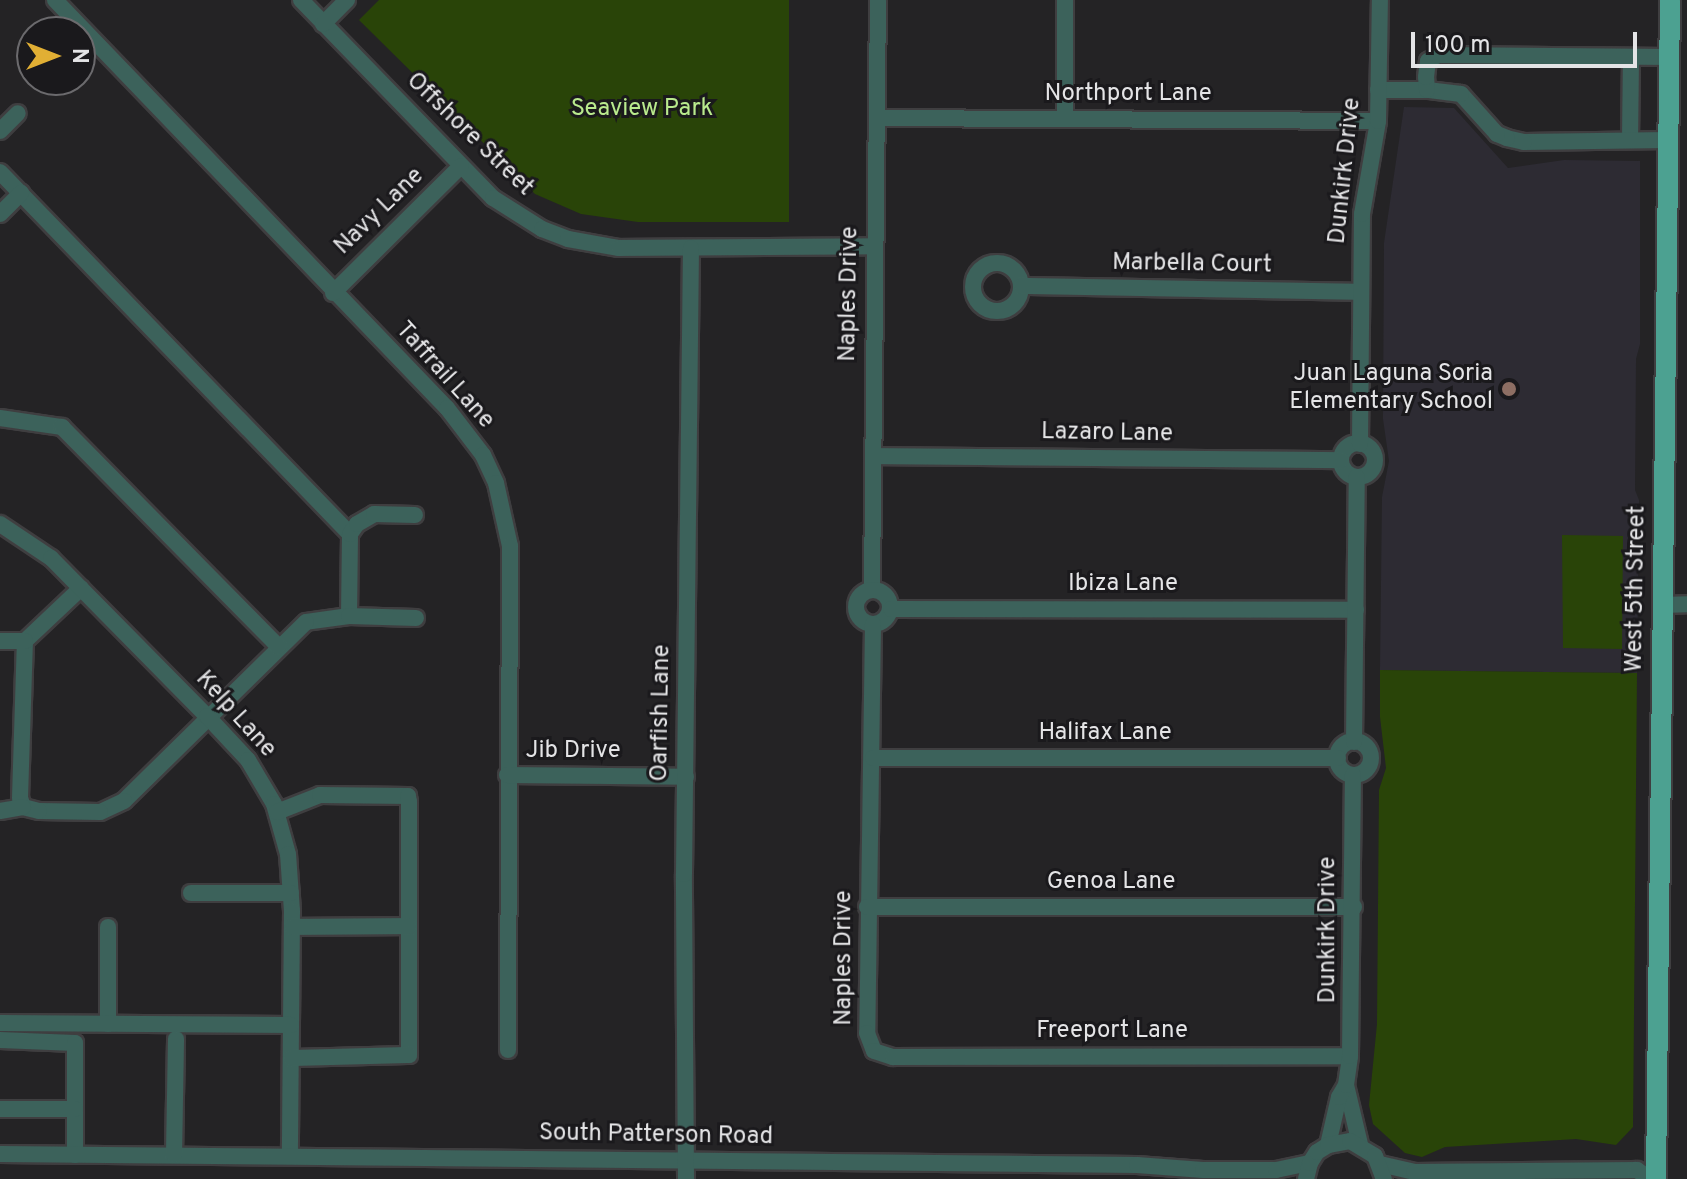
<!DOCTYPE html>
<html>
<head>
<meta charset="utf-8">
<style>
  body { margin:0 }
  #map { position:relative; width:1687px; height:1179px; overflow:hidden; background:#242325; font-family:Overpass,sans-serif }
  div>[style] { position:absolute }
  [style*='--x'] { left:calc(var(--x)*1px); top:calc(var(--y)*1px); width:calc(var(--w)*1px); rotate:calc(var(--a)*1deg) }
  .built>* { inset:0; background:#2d2b33 }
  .green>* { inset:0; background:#294408 }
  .roads { filter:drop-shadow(2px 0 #3f3e40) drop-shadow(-2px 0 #3f3e40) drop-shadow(0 2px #3f3e40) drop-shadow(0 -2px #3f3e40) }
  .minor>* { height:16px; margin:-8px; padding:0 8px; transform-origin:8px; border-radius:8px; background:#3c625b }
  .minor>.ring { margin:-8px; padding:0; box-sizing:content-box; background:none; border:16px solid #3c625b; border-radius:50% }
  .major>* { height:20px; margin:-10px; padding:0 10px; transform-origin:10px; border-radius:10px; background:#4ca191 }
  .dots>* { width:22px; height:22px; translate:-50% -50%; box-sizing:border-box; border:4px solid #1a191c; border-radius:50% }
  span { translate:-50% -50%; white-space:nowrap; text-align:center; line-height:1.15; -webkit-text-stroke:6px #1a191c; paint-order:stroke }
  .street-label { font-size:24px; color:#e4e4e6 }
  .park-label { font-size:24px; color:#b9ea8d }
  .poi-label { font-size:24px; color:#e4e4e6 }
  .right { translate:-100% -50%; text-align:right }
  .north { position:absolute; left:16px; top:16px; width:80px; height:80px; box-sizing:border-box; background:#1a191c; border:2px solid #6b6a6d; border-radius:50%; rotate:90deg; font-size:22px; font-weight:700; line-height:32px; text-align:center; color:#e4e4e6 }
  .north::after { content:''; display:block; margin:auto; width:28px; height:36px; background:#e1af34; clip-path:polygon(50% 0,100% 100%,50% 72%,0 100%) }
  .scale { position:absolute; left:1411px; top:32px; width:226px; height:36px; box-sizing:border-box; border:4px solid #e4e4e6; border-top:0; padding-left:10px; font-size:24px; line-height:28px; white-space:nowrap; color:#e4e4e6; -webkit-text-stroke:6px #1a191c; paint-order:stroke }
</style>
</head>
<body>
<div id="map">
  <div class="built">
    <i style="clip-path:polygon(1404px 107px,1454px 108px,1508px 168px,1564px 160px,1640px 161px,1640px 344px,1636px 359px,1635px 490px,1639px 500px,1637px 673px,1380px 670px,1382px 497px,1389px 461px,1383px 419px,1384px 243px)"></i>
  </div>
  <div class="green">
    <i style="clip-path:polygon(379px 0,789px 0,789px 222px,638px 222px,581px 214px,535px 194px,359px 20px)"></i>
    <i style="clip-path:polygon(1562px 535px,1623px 536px,1622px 649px,1563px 648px)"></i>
    <i style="clip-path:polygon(1380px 670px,1637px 673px,1633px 1127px,1616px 1145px,1576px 1139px,1445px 1147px,1422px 1157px,1405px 1153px,1373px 1124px,1369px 1105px,1377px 1024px,1379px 790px,1386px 768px,1380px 717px)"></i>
  </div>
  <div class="roads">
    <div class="minor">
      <i style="--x:55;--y:0;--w:566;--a:46.15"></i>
      <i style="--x:447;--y:408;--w:59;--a:52.5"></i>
      <i style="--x:483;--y:455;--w:31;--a:65"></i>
      <i style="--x:496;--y:483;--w:65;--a:77.5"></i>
      <i style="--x:510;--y:546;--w:504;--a:90.23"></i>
      <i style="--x:301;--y:0;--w:276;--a:45.9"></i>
      <i style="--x:493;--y:198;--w:58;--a:32.3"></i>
      <i style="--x:542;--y:229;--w:28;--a:21"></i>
      <i style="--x:568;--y:239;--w:52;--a:10"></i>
      <i style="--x:619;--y:248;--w:256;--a:-0.4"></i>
      <i style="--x:323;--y:24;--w:34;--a:-45"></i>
      <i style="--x:1378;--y:90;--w:49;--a:0"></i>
      <i style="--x:878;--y:118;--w:500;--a:0.34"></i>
      <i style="--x:1065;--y:119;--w:119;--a:-90"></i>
      <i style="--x:0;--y:131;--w:25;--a:-45"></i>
      <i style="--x:1630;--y:140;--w:82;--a:-89.3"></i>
      <i style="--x:1667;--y:140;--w:143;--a:179.2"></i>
      <i style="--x:1524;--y:142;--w:17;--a:-167"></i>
      <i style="--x:1507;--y:138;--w:11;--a:-158"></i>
      <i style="--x:1497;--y:134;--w:54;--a:-132"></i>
      <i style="--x:1461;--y:94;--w:34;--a:-173"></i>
      <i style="--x:1427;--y:90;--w:13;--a:-94"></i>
      <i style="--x:1426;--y:77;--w:16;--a:-83"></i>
      <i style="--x:1428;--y:61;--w:12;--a:-31"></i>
      <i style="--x:1438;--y:55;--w:231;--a:0.5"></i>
      <i style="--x:0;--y:172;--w:504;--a:45.97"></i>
      <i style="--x:350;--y:534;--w:82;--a:90.7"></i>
      <i style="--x:349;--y:616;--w:43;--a:172.1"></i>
      <i style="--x:306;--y:622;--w:255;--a:135.5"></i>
      <i style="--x:124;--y:801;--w:26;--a:155"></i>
      <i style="--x:100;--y:812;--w:61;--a:-179.1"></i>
      <i style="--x:39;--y:811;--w:16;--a:-166"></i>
      <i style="--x:23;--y:807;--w:9;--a:-108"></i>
      <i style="--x:20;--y:798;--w:157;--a:-88.2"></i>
      <i style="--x:25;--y:641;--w:77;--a:-43.4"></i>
      <i style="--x:0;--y:214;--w:30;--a:-45"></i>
      <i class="ring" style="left:973px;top:263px;width:32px;height:32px"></i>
      <i style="--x:1022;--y:286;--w:339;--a:1"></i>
      <i style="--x:333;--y:293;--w:180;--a:-44.8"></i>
      <i style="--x:0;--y:418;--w:63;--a:8.3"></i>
      <i style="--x:62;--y:427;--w:308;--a:45.4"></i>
      <i class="ring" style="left:1341px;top:443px;width:18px;height:18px"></i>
      <i style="--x:1360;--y:444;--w:230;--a:-89.5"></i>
      <i style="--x:1362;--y:214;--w:94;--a:-80.2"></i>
      <i style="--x:1378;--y:121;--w:121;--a:-89.1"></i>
      <i style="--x:873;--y:456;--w:468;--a:0.5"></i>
      <i style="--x:0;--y:524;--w:61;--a:33.7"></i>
      <i style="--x:51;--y:558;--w:222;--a:45.4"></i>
      <i style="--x:207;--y:716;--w:60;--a:47"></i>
      <i style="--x:248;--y:760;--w:51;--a:59.4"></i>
      <i style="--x:274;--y:804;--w:52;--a:74.4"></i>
      <i style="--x:288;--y:854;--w:57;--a:86"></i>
      <i style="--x:292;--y:911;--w:244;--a:90.5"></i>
      <i style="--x:350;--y:534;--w:12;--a:-55"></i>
      <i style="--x:357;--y:524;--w:20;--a:-30"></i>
      <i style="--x:374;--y:514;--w:41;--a:1.4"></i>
      <i style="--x:872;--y:589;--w:589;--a:-89.42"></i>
      <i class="ring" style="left:856px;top:590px;width:18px;height:18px"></i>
      <i style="--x:1663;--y:605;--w:24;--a:-2"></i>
      <i style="--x:891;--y:609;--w:465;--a:0.1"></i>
      <i style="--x:349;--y:616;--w:67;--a:1.7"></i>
      <i style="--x:873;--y:624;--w:409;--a:90.8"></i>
      <i style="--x:867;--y:1033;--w:19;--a:69"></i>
      <i style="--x:874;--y:1051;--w:20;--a:18"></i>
      <i style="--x:893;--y:1057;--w:457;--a:-0.1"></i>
      <i style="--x:0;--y:641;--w:25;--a:0"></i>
      <i class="ring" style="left:1337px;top:741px;width:18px;height:18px"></i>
      <i style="--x:1354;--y:742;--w:265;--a:-89.4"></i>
      <i style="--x:873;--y:758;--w:465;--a:0"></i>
      <i style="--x:507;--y:775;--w:179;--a:0.6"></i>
      <i style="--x:0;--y:811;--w:23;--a:-10"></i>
      <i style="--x:277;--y:812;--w:46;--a:-21.6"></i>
      <i style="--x:320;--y:795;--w:88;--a:0.7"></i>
      <i style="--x:408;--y:796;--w:6;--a:81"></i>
      <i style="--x:409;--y:802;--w:253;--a:90"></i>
      <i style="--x:409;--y:1055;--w:118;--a:178.5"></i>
      <i style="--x:191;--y:893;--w:100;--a:0"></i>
      <i style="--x:867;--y:907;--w:487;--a:0"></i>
      <i style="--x:108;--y:927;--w:97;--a:90"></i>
      <i style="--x:292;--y:927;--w:117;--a:-0.5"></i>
      <i style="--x:0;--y:1023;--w:291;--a:0.4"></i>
      <i style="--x:0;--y:1040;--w:75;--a:2.3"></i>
      <i style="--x:75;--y:1043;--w:112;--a:90"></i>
      <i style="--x:1346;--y:1085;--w:61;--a:76.7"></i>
      <i style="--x:0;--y:1109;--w:75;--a:0"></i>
      <i style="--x:1328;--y:1145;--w:49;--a:-77.1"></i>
      <i style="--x:1339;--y:1097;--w:14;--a:-60"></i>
      <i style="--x:1346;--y:1085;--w:29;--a:-82"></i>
      <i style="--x:1350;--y:1056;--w:281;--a:-89.4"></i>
      <i style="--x:0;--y:1154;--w:1137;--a:0.55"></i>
      <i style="--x:1137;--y:1165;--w:66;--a:4.3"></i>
      <i style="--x:1203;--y:1170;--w:73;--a:0"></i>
      <i style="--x:1276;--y:1170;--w:35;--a:-12"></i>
      <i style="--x:174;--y:1155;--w:116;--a:-89"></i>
      <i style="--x:1380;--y:1164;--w:35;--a:13"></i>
      <i style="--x:1414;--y:1172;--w:223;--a:-0.5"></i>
      <i style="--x:1637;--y:1170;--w:16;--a:35"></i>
      <i style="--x:686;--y:1179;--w:305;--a:-90.4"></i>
      <i style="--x:684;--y:874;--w:626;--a:-89.36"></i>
      <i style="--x:1306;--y:1179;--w:16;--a:-76"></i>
      <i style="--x:1310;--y:1163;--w:13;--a:-58"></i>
      <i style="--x:1317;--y:1152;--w:13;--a:-32"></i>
      <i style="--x:1328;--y:1145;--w:22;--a:-10"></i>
      <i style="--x:1350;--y:1141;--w:29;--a:31"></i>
      <i style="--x:1375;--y:1156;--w:25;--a:69"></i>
    </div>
    <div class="major">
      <i style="--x:1656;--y:1179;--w:1179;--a:-89.32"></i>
    </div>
  </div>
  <div class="dots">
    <i style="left:1509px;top:389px;background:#8d6e63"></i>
  </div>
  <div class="street-label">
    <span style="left:1128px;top:95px">Northport Lane</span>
    <span style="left:469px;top:135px;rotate:44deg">Offshore Street</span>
    <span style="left:1346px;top:171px;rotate:-84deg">Dunkirk Drive</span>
    <span style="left:380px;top:212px;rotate:-44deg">Navy Lane</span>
    <span style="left:1192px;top:265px;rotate:1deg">Marbella Court</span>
    <span style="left:850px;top:294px;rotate:-89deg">Naples Drive</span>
    <span style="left:444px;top:376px;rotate:48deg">Taffrail Lane</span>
    <span style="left:1107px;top:434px;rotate:1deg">Lazaro Lane</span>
    <span style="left:1123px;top:585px">Ibiza Lane</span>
    <span style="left:1637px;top:589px;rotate:-89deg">West 5th Street</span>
    <span style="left:662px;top:713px;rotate:-89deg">Oarfish Lane</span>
    <span style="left:235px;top:715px;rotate:48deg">Kelp Lane</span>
    <span style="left:1105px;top:734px">Halifax Lane</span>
    <span style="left:573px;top:752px">Jib Drive</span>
    <span style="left:1111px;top:883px">Genoa Lane</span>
    <span style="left:1329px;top:930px;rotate:-90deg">Dunkirk Drive</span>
    <span style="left:845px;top:958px;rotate:-90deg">Naples Drive</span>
    <span style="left:1112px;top:1032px">Freeport Lane</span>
    <span style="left:656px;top:1136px;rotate:1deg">South Patterson Road</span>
  </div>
  <div class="park-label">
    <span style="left:642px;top:110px">Seaview Park</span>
  </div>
  <div class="poi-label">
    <span class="right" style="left:1493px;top:389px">Juan Laguna Soria<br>Elementary School</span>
  </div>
  <div class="north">N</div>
  <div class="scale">100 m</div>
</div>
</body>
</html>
